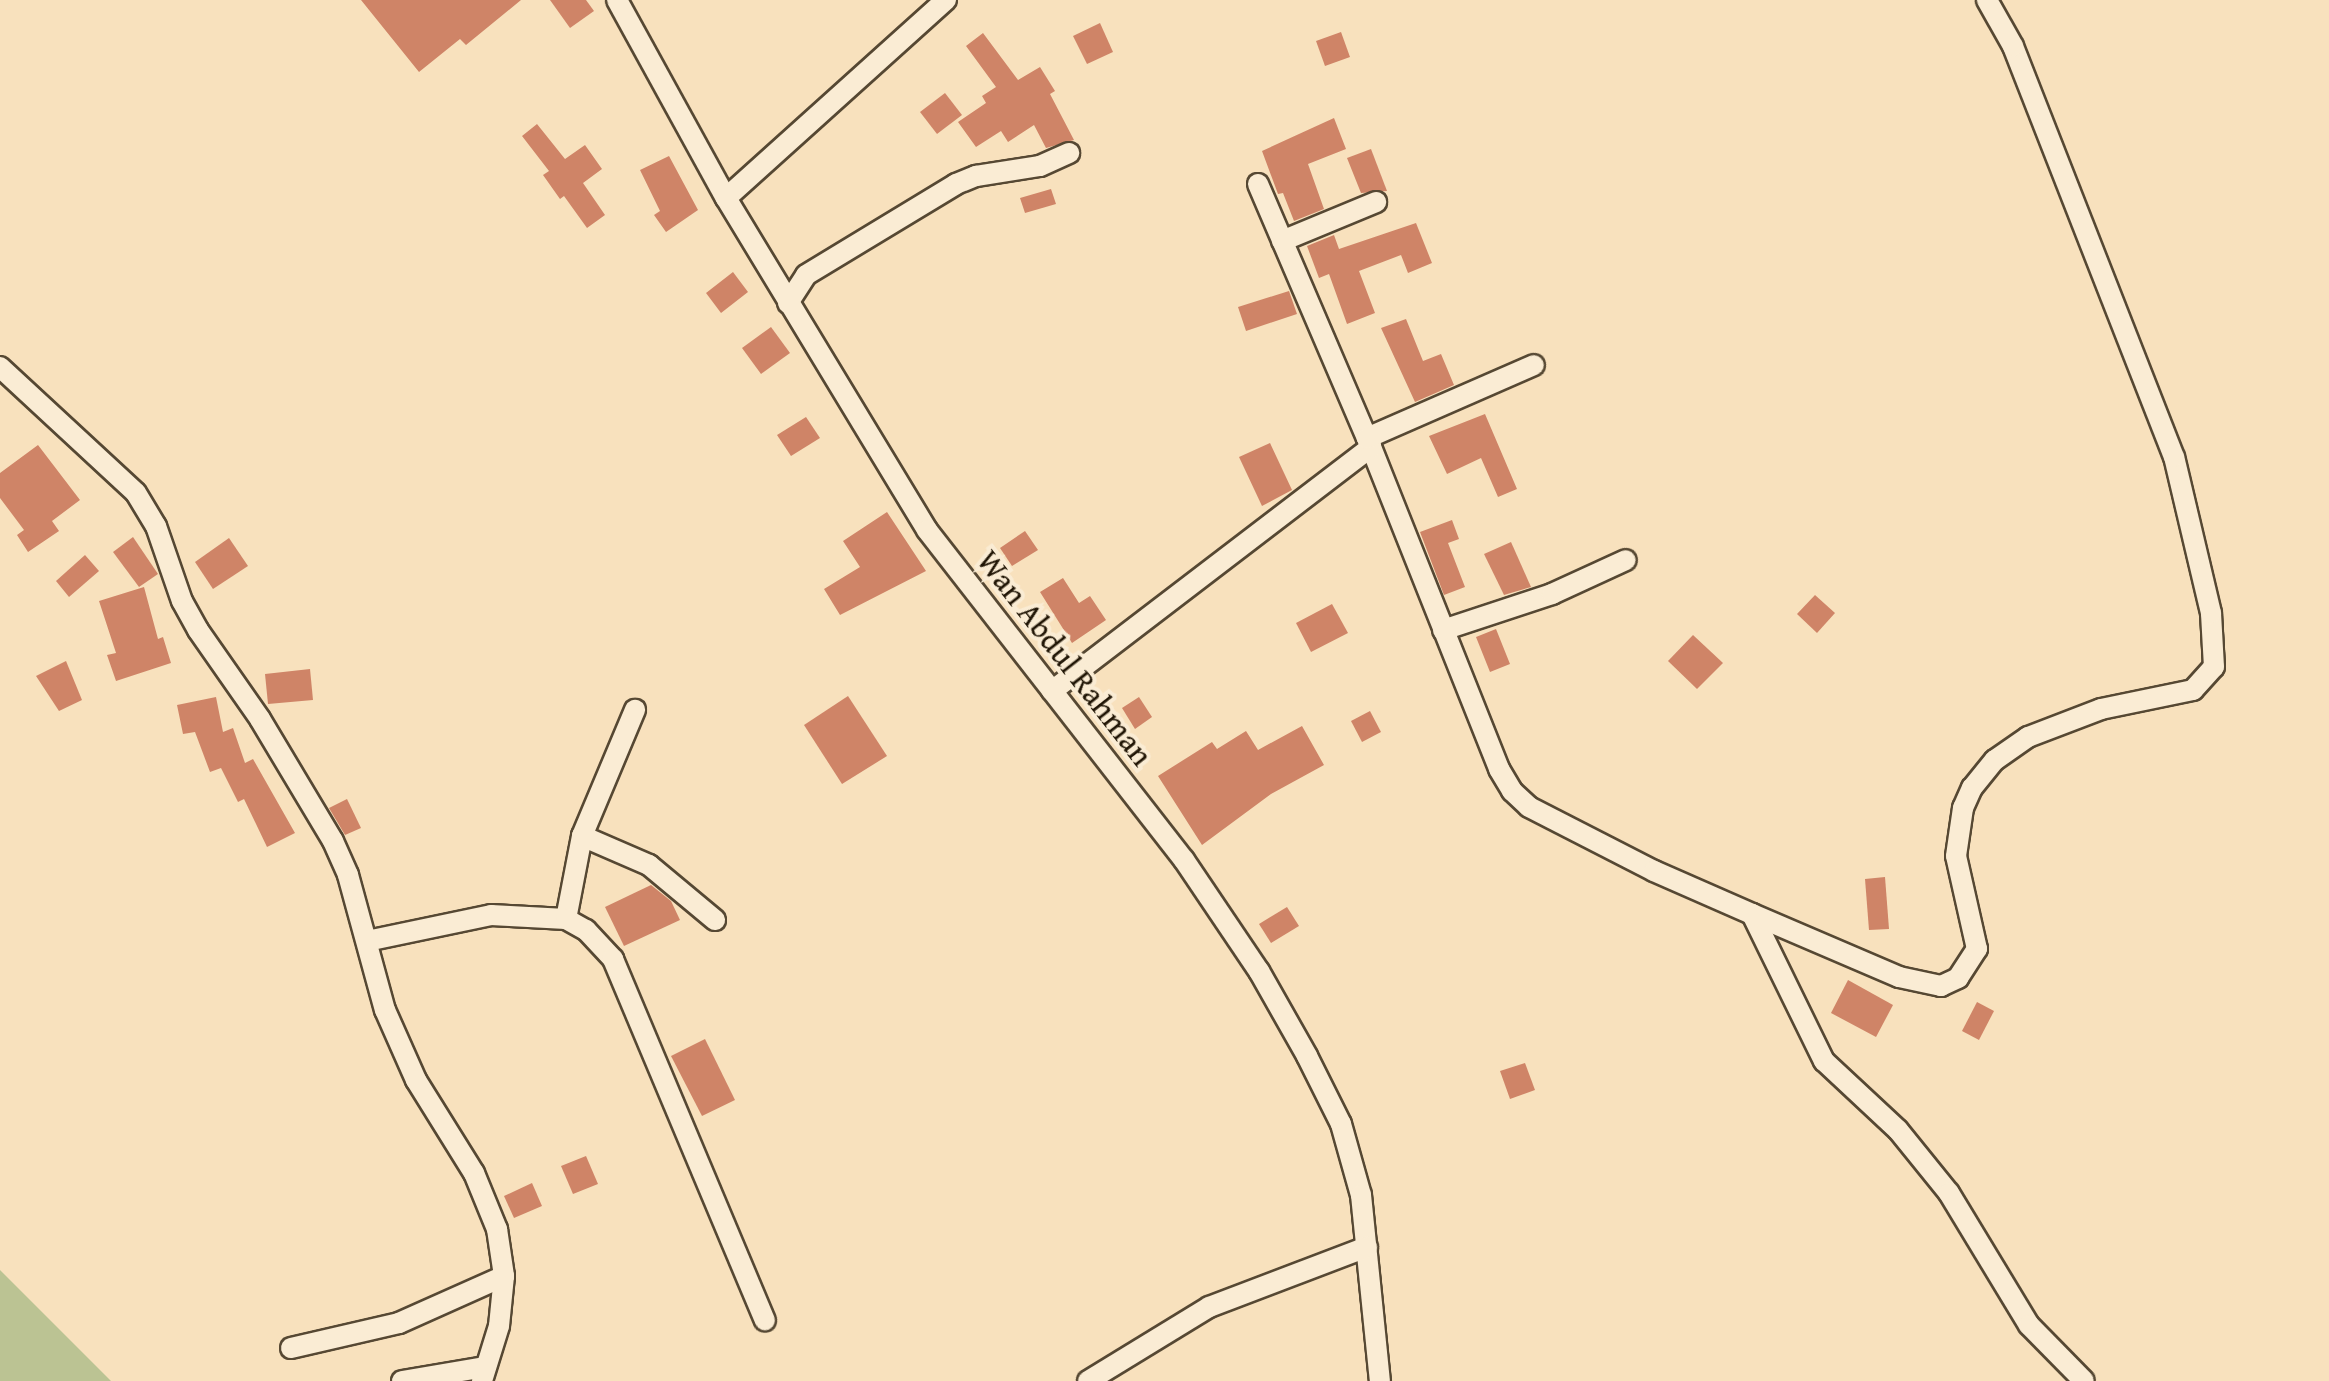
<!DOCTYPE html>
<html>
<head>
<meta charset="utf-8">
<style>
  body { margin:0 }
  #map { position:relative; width:2329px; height:1381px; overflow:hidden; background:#f8e1bd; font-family:"Gentium Book Plus",serif }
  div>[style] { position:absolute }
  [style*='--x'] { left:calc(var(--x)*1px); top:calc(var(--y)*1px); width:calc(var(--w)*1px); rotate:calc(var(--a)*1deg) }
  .green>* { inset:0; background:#bbc393 }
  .building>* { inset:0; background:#cf8467 }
  .roads { filter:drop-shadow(2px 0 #564833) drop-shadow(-2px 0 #564833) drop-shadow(0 2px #564833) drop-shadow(0 -2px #564833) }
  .minor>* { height:20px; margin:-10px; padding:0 10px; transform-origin:10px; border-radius:10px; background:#faecd4 }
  span { translate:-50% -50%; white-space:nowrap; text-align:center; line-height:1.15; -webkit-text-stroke:8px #faecd4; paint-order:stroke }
  .street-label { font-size:32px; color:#201505 }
</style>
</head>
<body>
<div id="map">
  <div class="green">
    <i style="clip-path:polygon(0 1270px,111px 1381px,0 1381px)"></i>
  </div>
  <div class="building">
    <i style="clip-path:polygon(361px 0,521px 0,466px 45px,460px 39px,419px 72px)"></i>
    <i style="clip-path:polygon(550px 0,586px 0,594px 11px,570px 28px)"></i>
    <i style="clip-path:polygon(1100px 23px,1113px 52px,1087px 64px,1073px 36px)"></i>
    <i style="clip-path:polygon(1341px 32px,1350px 57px,1325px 66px,1316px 41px)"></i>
    <i style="clip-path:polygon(983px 33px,1018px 80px,1040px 67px,1055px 91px,1050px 94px,1074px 140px,1046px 148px,1034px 125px,1008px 142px,1001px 131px,976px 147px,958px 122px,986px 103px,982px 96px,996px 87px,966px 46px)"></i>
    <i style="clip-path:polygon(945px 93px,962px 115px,937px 134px,920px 112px)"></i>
    <i style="clip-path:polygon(1334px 118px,1346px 149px,1308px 164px,1324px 209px,1294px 221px,1283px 193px,1278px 194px,1262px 151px)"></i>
    <i style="clip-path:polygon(537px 124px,565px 159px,585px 145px,602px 169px,583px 183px,605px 215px,587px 228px,564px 196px,560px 199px,543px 175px,549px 171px,522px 136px)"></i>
    <i style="clip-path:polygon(1371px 149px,1387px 191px,1361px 193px,1347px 158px)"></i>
    <i style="clip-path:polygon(669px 156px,698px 210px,666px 232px,654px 215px,660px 211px,640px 170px)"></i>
    <i style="clip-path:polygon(1051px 189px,1056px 204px,1025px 213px,1020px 198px)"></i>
    <i style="clip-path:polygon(1416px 223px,1432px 263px,1408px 273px,1401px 255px,1359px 271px,1375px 313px,1347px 324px,1329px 274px,1319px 278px,1307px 246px,1334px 235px,1339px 249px)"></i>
    <i style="clip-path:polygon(733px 272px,748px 292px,721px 313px,706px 293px)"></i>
    <i style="clip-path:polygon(1289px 291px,1297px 314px,1246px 331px,1238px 307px)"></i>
    <i style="clip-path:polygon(1406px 319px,1423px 361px,1441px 354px,1454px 385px,1415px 402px,1381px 328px)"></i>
    <i style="clip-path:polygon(771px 327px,790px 353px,761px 374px,742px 348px)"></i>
    <i style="clip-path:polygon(1485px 414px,1517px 489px,1498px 497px,1481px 458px,1447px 474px,1429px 436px)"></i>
    <i style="clip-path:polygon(806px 417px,820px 438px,791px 456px,777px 435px)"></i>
    <i style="clip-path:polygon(1270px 443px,1292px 490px,1262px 506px,1239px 457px)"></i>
    <i style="clip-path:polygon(38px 445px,80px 500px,52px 521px,59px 531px,28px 552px,17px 535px,24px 530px,0 498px,0 473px)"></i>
    <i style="clip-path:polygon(887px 512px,926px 571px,840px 615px,824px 589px,860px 567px,843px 541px)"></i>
    <i style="clip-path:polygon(1452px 520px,1459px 539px,1448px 543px,1465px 587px,1444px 595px,1420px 532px)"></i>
    <i style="clip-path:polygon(1025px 531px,1038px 550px,1012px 566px,1000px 548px)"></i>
    <i style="clip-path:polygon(133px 537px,158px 574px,139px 587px,113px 552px)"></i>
    <i style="clip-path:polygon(229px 538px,248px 566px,213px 589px,195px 562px)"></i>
    <i style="clip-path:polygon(1511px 542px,1531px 587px,1504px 595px,1484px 554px)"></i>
    <i style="clip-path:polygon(85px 555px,99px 571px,69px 597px,56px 581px)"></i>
    <i style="clip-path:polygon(1063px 578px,1079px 603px,1090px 596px,1106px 620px,1072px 643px,1040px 592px)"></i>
    <i style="clip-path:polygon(144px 587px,158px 639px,163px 637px,171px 663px,116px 681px,107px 655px,116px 653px,99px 601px)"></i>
    <i style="clip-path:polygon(1815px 595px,1835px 613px,1817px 633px,1797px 614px)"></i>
    <i style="clip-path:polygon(1332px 604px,1348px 633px,1311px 652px,1296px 623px)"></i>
    <i style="clip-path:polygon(1496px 629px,1510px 664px,1490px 672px,1476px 637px)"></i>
    <i style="clip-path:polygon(1693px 635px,1723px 663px,1697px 689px,1668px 661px)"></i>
    <i style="clip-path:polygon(66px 661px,82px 700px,59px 711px,36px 676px)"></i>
    <i style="clip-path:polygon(310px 669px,313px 700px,268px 704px,265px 674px)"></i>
    <i style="clip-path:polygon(848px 696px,887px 756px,842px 784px,804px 725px)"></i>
    <i style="clip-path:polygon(216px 697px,223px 732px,233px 728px,245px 763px,253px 759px,295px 833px,267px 847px,244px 799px,238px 802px,221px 768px,210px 772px,195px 732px,183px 734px,177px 705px)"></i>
    <i style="clip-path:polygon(1139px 697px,1152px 717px,1135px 729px,1122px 708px)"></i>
    <i style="clip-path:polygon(1370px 711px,1381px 732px,1362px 742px,1351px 721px)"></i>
    <i style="clip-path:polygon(1302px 726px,1324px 765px,1271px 794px,1202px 845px,1158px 776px,1212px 742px,1217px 749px,1246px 731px,1258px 750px)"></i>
    <i style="clip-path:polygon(347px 799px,361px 828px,345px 835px,329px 808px)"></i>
    <i style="clip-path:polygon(1885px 877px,1889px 929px,1869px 930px,1865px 879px)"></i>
    <i style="clip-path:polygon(651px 885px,671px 901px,680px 920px,624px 946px,605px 907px)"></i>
    <i style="clip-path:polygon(1287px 907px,1299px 926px,1271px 943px,1259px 924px)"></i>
    <i style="clip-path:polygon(1848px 980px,1893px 1005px,1876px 1037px,1831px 1013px)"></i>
    <i style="clip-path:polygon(1977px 1002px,1994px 1011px,1979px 1040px,1962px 1031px)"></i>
    <i style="clip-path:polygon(705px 1039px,735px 1100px,702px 1116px,671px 1056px)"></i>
    <i style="clip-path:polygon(1525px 1063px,1535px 1090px,1510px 1099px,1500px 1071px)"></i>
    <i style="clip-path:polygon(586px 1156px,598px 1184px,573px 1194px,561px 1166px)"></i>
    <i style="clip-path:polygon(532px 1183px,542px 1206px,514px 1218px,504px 1196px)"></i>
  </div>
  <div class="roads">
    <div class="minor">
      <i style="--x:617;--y:0;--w:226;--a:61.2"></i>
      <i style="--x:726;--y:198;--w:388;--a:58.8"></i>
      <i style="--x:927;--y:530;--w:418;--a:52.1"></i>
      <i style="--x:1184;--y:860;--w:134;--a:56"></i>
      <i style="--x:1259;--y:971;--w:98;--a:60.5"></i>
      <i style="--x:1307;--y:1056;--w:76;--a:63.4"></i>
      <i style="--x:1341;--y:1124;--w:74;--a:74.3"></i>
      <i style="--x:1361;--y:1195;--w:187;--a:84.2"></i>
      <i style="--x:1258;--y:184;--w:276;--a:66.8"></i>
      <i style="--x:726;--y:198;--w:296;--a:-42"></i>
      <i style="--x:1282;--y:241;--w:102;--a:-22.5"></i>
      <i style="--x:788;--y:303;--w:33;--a:-57"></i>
      <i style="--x:806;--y:275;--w:175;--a:-31.2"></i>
      <i style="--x:956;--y:184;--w:22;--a:-22"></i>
      <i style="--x:976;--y:176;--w:65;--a:-8.9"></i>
      <i style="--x:1040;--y:166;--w:32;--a:-24"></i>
      <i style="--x:0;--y:367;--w:185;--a:42.8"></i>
      <i style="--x:136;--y:493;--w:39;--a:59"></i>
      <i style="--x:156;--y:526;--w:79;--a:70.9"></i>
      <i style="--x:182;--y:601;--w:33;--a:61"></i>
      <i style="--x:198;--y:630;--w:108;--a:55.1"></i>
      <i style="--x:260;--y:719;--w:142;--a:59.1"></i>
      <i style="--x:333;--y:841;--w:37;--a:66"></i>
      <i style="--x:348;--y:875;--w:140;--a:74.7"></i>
      <i style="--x:385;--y:1010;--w:77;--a:66.1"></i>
      <i style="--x:416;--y:1080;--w:110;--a:58.1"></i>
      <i style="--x:474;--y:1173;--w:61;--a:67.7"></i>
      <i style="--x:497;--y:1229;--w:48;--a:81.5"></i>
      <i style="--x:504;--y:1276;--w:50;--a:95.7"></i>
      <i style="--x:499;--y:1326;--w:58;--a:107.2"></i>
      <i style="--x:1371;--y:447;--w:347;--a:68.3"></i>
      <i style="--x:1499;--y:769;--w:26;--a:59"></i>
      <i style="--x:1512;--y:791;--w:23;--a:43"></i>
      <i style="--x:1529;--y:807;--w:140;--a:27.1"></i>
      <i style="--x:1654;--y:871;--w:107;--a:23.7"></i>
      <i style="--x:1752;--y:914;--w:164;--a:63.9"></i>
      <i style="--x:1824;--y:1061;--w:101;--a:43"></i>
      <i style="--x:1898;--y:1130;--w:81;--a:51"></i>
      <i style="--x:1949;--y:1193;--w:154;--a:58.8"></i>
      <i style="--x:2029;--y:1325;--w:78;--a:45.5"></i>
      <i style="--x:1443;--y:630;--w:115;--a:-18.3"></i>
      <i style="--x:1552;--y:594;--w:81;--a:-24.7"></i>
      <i style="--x:1052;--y:691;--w:402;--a:-37.4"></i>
      <i style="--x:1371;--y:447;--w:10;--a:-114"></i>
      <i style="--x:1367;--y:438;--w:182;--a:-23.6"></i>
      <i style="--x:582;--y:836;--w:73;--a:23.4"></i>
      <i style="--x:649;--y:865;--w:86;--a:39.8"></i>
      <i style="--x:1752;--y:914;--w:160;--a:23.2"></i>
      <i style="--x:1899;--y:977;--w:43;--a:12.1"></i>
      <i style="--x:1941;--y:986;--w:19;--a:-25"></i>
      <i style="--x:1958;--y:978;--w:35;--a:-57"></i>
      <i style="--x:1977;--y:949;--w:95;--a:-102.7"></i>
      <i style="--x:1956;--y:856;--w:49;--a:-81.7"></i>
      <i style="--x:1963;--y:808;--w:22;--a:-66"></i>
      <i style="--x:1972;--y:788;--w:36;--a:-51"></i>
      <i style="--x:1995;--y:760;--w:40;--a:-34.9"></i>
      <i style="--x:2028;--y:737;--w:78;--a:-21"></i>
      <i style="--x:2101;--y:709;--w:94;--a:-11.7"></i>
      <i style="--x:2193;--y:690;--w:31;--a:-48"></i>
      <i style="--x:2214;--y:667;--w:54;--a:-93.2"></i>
      <i style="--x:2211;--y:613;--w:160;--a:-103.3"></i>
      <i style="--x:2174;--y:457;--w:441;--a:-111.4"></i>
      <i style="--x:2013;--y:46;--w:53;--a:-119.5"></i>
      <i style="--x:566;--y:919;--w:85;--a:-79.1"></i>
      <i style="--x:582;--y:836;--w:137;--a:-67.2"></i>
      <i style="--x:367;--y:941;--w:127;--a:-11.8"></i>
      <i style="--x:491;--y:915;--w:75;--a:3.1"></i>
      <i style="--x:566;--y:919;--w:23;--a:29"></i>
      <i style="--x:586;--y:930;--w:40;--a:47"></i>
      <i style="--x:613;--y:959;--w:392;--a:67.2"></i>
      <i style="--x:291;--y:1348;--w:111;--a:-13"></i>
      <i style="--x:399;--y:1323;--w:115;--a:-24.1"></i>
      <i style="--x:402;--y:1381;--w:85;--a:-9.5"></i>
      <i style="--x:1088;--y:1381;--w:142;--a:-31.4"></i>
      <i style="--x:1209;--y:1307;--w:169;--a:-20.8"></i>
    </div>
  </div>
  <div class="street-label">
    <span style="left:1065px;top:658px;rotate:52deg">Wan Abdul Rahman</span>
  </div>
</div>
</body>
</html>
